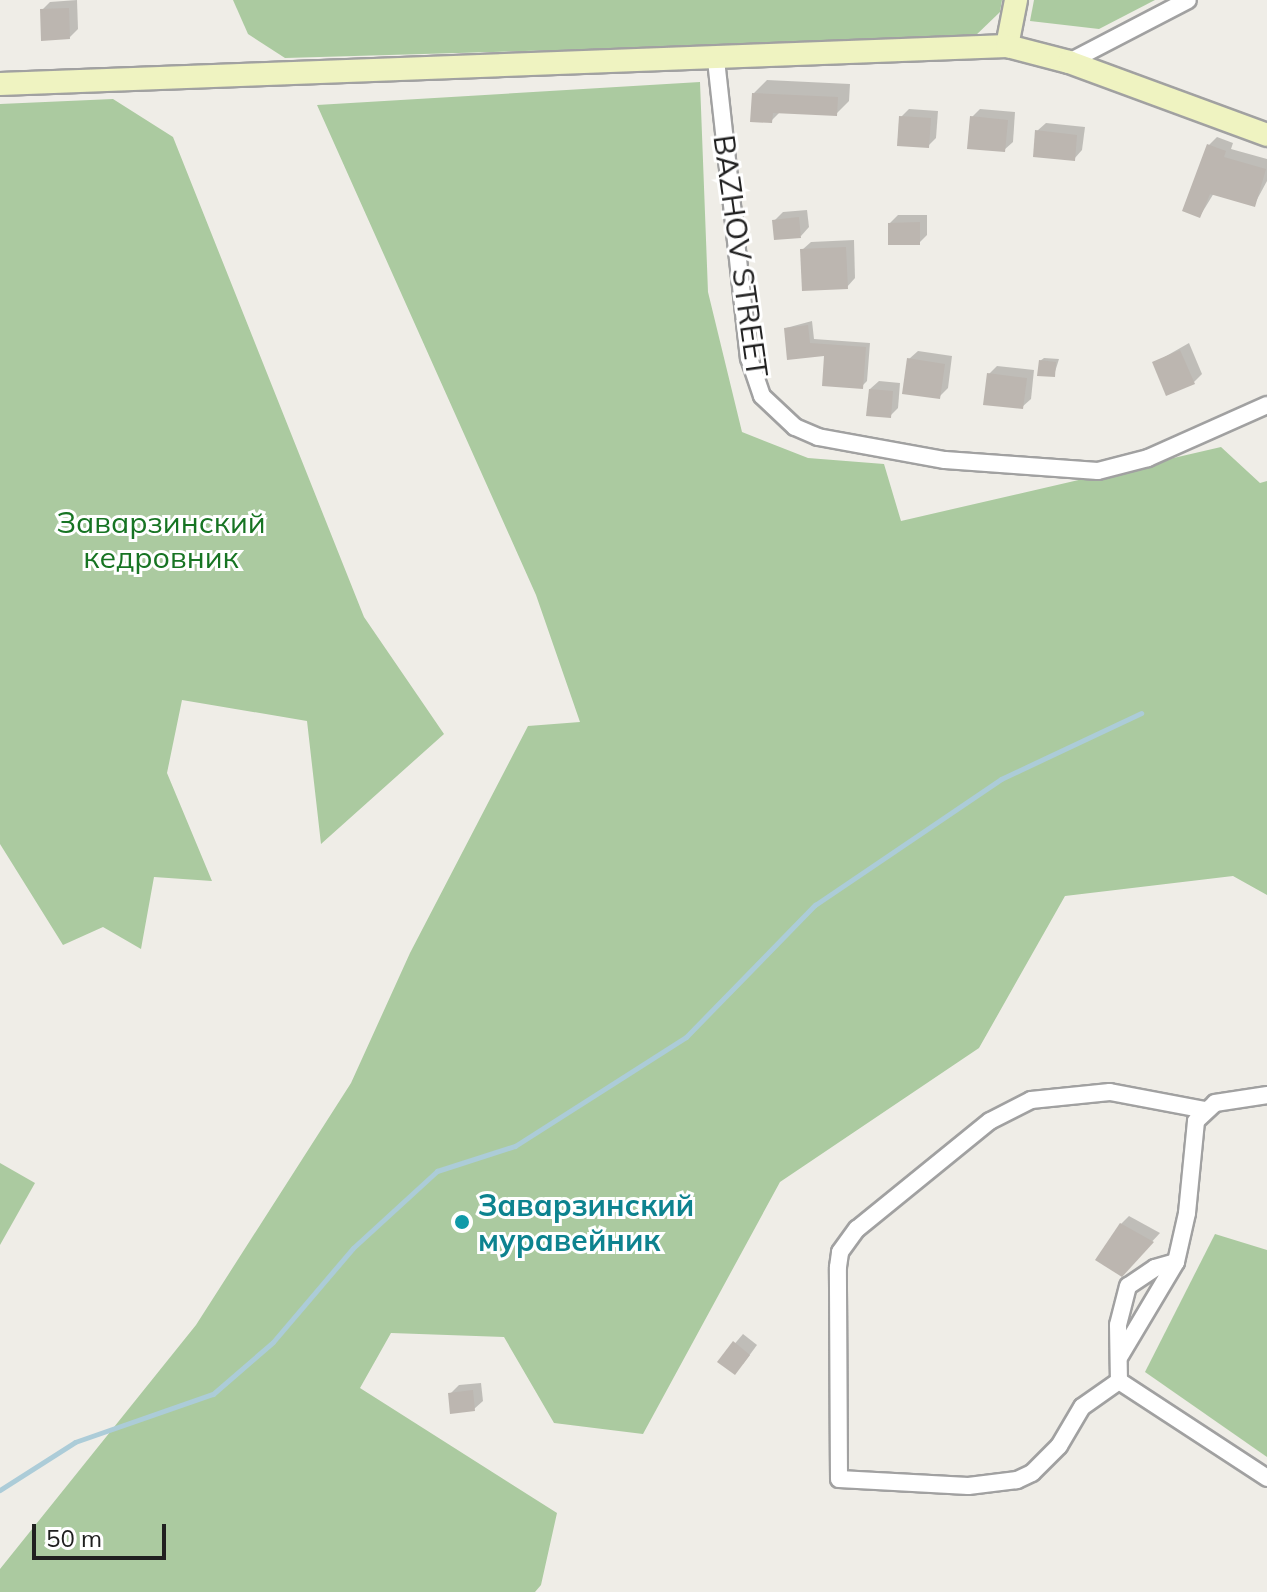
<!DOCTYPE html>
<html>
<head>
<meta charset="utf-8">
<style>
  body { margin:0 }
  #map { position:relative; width:1267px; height:1592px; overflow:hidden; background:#efede7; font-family:Mulish,sans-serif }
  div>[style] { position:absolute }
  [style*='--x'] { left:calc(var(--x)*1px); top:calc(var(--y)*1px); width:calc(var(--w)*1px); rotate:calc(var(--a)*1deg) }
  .forest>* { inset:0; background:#abcaa0 }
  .shadow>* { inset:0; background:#0003 }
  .stream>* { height:5px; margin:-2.5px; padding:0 2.5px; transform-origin:2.5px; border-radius:2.5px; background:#acccd8 }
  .building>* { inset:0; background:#bcb6b0 }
  .roads { filter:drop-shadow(2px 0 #a1a1a1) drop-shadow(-2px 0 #a1a1a1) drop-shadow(0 2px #a1a1a1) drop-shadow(0 -2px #a1a1a1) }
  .street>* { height:16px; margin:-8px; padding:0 8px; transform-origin:8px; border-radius:8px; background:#fff }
  .secondary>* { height:22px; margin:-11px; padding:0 11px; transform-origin:11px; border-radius:11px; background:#eff3c1 }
  .dots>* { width:22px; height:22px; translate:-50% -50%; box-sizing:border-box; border:4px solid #fff; border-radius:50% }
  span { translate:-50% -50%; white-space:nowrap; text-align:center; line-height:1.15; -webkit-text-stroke:6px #fff; paint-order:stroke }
  .street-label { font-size:30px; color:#202020 }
  .park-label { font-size:30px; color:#177423 }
  .culture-label { font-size:30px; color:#0d838f; font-weight:700 }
  .left { translate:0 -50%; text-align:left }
  .scale { position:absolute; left:32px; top:1524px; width:134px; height:36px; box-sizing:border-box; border:4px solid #202020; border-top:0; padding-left:10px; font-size:24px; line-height:28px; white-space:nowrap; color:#202020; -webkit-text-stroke:6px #fff; paint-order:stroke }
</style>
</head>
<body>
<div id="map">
  <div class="forest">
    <i style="clip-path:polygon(233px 0,1002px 0,1000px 12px,973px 38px,285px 58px,248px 34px)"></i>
    <i style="clip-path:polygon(1034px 0,1155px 0,1099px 29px,1030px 21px)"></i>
    <i style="clip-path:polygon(700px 82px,708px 292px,742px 432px,808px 458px,884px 464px,901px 521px,1221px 447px,1260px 483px,1267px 481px,1267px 895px,1233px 876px,1065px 896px,979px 1048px,780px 1182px,643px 1434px,554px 1423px,504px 1337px,391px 1333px,360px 1388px,557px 1513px,541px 1585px,535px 1592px,0 1592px,0 1569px,196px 1325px,351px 1083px,410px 953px,528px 726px,580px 722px,536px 595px,317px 105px)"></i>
    <i style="clip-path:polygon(113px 99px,173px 137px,364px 617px,444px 734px,321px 844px,307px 721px,182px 700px,167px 773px,212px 881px,154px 877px,141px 949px,103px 927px,63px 945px,0 844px,0 104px)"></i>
    <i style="clip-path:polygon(0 1163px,35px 1183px,0 1245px)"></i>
    <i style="clip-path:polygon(1215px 1234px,1267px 1250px,1267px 1457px,1145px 1372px)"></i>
  </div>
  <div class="shadow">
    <i style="clip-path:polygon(77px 0,78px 29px,70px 37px,42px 10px,50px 2px)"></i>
    <i style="clip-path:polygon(767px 80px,850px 84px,849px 101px,836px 114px,781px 111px,771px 121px,754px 93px)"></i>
    <i style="clip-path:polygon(909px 109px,938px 111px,936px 138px,928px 146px,901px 117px)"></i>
    <i style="clip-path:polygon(980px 109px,1015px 112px,1013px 142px,1004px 150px,972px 117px)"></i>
    <i style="clip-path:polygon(1046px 123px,1085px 127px,1082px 150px,1074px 159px,1037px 131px)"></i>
    <i style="clip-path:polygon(1217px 137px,1233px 143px,1231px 149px,1267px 159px,1267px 181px,1254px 205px,1214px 193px,1200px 216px,1209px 145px)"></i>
    <i style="clip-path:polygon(807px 210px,809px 227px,801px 236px,774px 221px,783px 212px)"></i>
    <i style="clip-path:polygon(898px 215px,927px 215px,927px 235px,919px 243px,890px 223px)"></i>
    <i style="clip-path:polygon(854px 240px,855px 278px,847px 287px,802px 250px,811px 242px)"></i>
    <i style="clip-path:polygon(812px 321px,814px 339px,870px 343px,867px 381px,862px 386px,826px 354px,786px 328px)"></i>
    <i style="clip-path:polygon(1189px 343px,1202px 374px,1194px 382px,1154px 363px)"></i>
    <i style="clip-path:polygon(918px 351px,952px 356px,948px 388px,939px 397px,909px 359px)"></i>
    <i style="clip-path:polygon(1044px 358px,1059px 359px,1054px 375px,1040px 361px)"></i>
    <i style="clip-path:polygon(997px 366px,1034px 370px,1031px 399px,1022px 407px,989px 374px)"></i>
    <i style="clip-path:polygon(879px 381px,900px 383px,898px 408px,890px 416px,870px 389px)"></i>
    <i style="clip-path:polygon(1129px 1216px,1160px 1233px,1122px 1274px,1121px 1224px)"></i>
    <i style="clip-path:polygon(743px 1334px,757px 1345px,743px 1364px,720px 1361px)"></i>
    <i style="clip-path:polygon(481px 1383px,483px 1401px,474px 1409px,450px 1394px,459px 1385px)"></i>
  </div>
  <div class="stream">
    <i style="--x:0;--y:1490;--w:89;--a:-32.6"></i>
    <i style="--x:75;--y:1442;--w:146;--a:-19.2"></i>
    <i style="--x:213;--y:1394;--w:79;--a:-40.9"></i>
    <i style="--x:273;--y:1342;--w:123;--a:-49.6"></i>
    <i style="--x:353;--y:1248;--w:114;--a:-42.5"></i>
    <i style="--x:437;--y:1171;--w:82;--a:-17.8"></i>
    <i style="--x:515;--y:1146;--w:203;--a:-32.5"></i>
    <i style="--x:686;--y:1037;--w:185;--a:-45.7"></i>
    <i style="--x:815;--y:905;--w:225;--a:-34.1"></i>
    <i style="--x:1001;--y:779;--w:155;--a:-25.2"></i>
  </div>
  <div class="building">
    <i style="clip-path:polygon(69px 8px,70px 39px,41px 41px,40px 9px)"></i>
    <i style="clip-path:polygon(752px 93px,838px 97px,837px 116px,773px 113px,772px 123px,750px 122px)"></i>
    <i style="clip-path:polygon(899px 116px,931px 118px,929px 148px,897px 146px)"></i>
    <i style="clip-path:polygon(970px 116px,1008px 120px,1005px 152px,967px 149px)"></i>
    <i style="clip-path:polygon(1035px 130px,1077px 135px,1075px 161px,1033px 157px)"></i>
    <i style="clip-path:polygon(1207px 144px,1226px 151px,1224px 157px,1266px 169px,1255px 207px,1210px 194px,1200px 218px,1182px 211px)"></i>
    <i style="clip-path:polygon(799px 217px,801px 238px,774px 240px,772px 220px)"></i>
    <i style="clip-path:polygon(920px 222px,920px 245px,888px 245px,888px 223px)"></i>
    <i style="clip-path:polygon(846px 247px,848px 289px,802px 291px,800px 249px)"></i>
    <i style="clip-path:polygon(808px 325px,810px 343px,866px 347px,863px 389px,822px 386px,824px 356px,787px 360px,784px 328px)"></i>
    <i style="clip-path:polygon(1180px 350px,1195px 384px,1166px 396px,1152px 362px)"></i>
    <i style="clip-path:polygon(907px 358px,945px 364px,940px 399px,902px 394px)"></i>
    <i style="clip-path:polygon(1039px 360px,1056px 362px,1055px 377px,1037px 376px)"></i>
    <i style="clip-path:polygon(987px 373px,1027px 378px,1023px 409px,983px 405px)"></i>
    <i style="clip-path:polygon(869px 389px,893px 391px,891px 418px,866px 416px)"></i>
    <i style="clip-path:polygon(1120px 1223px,1154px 1242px,1122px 1277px,1095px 1260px)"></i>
    <i style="clip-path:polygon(733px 1341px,750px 1355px,735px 1375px,717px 1362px)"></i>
    <i style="clip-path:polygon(473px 1390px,475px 1411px,450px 1414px,448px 1393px)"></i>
  </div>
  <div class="roads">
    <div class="street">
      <i style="--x:716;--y:60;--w:300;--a:83.7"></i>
      <i style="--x:749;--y:358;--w:40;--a:71.1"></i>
      <i style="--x:762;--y:396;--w:45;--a:43.2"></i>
      <i style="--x:795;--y:427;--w:25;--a:23"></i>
      <i style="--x:818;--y:437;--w:129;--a:10.3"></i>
      <i style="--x:945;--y:460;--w:153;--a:4.1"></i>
      <i style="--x:1098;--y:471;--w:52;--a:-14.6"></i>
      <i style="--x:1148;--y:458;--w:130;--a:-24"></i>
      <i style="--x:1069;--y:62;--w:134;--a:-27.5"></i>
      <i style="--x:1176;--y:1262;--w:22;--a:164"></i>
      <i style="--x:1155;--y:1268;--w:32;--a:146"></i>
      <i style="--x:1128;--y:1286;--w:40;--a:104.4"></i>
      <i style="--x:1118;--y:1325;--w:56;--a:89"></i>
      <i style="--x:1119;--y:1381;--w:45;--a:144.9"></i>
      <i style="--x:1082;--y:1407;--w:45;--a:120.5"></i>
      <i style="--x:1059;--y:1446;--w:38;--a:135"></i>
      <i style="--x:1032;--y:1473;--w:17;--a:155"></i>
      <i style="--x:1017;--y:1480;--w:49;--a:173"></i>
      <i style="--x:968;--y:1486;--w:129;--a:-176.9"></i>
      <i style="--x:839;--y:1479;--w:212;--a:-90.3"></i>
      <i style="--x:838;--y:1267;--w:15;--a:-82"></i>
      <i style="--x:840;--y:1252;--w:29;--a:-54"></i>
      <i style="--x:857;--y:1229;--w:171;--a:-39.1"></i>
      <i style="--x:990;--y:1121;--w:46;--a:-27.1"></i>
      <i style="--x:1031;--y:1100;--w:79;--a:-5.8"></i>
      <i style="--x:1110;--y:1092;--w:97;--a:10.7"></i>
      <i style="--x:1120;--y:1356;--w:109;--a:-59.2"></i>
      <i style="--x:1176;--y:1262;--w:50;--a:-77.3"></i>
      <i style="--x:1187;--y:1213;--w:92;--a:-84.4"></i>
      <i style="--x:1196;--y:1121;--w:26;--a:-43"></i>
      <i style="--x:1215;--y:1103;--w:53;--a:-8.7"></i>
      <i style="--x:1119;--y:1381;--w:177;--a:33.2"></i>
    </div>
    <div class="secondary">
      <i style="--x:1007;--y:46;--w:47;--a:-78.9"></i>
      <i style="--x:0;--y:84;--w:1008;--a:-2.16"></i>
      <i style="--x:1007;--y:46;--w:64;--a:14.5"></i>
      <i style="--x:1069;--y:62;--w:211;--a:20.2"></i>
    </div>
  </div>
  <div class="dots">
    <i style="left:462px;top:1222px;background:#0f9aa8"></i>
  </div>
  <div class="street-label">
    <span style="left:741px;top:256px;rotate:82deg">BAZHOV STREET</span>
  </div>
  <div class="park-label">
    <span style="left:161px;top:539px">Заварзинский<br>кедровник</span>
  </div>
  <div class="culture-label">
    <span class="left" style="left:478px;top:1222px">Заварзинский<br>муравейник</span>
  </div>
  <div class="scale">50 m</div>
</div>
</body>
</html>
